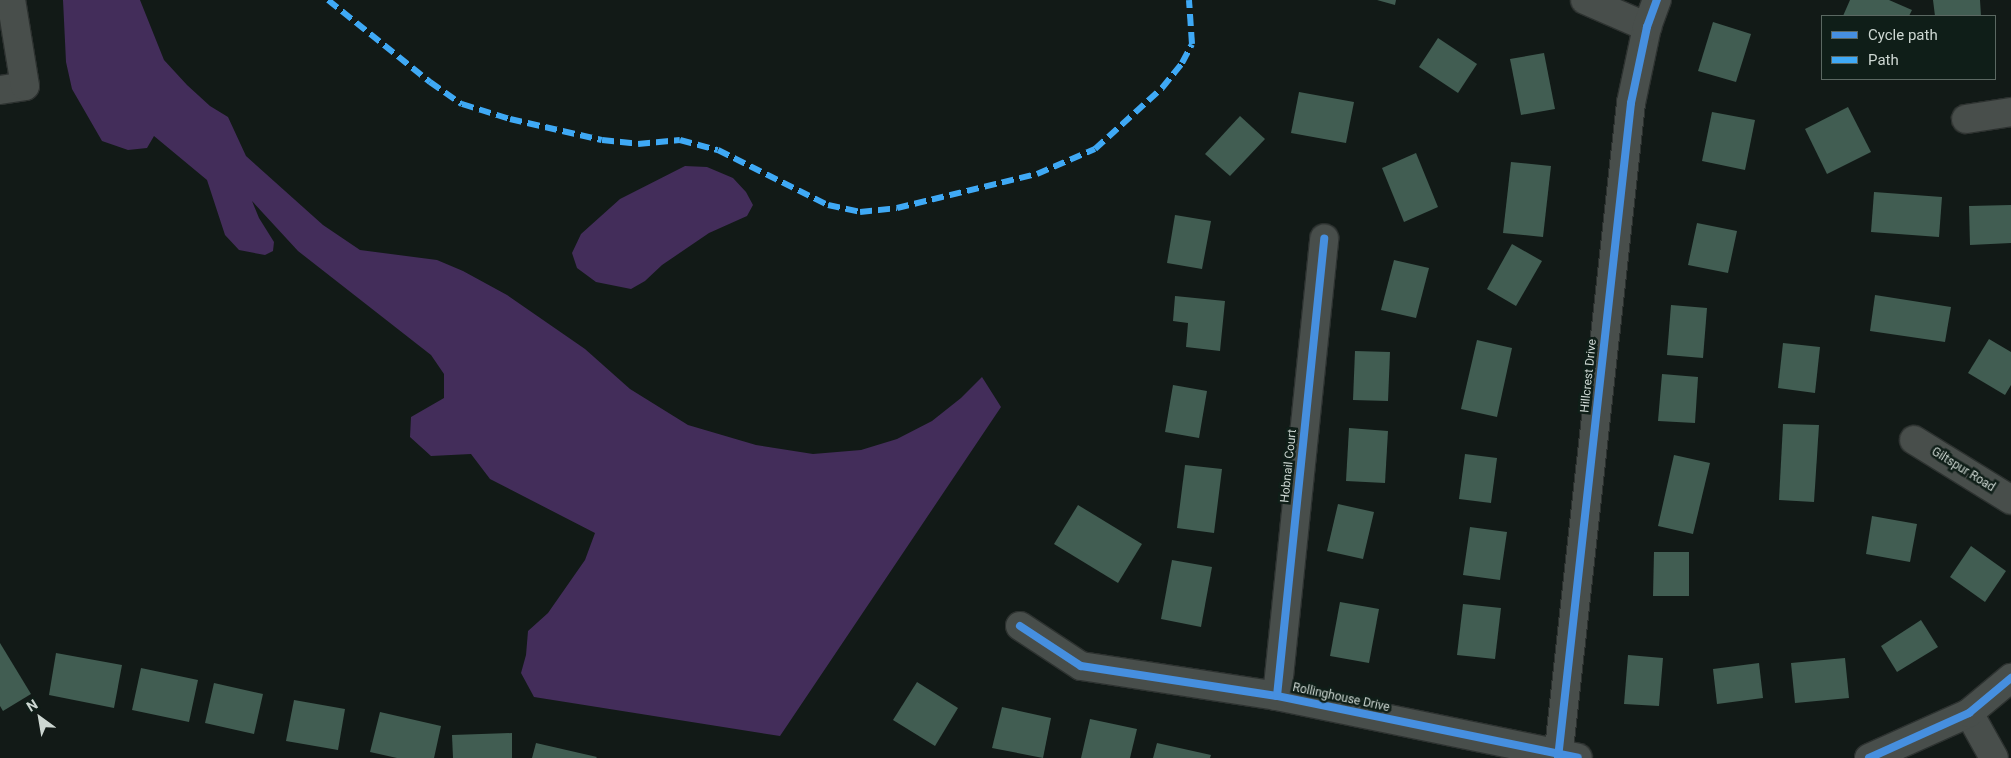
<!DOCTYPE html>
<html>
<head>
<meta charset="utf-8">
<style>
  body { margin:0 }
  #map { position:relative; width:2011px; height:758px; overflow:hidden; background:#121a17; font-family:Roboto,sans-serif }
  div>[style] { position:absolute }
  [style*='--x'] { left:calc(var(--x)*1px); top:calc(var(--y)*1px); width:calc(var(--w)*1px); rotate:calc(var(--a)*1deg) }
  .green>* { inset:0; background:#432d5a }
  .building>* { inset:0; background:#415d52 }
  .roads { filter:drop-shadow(1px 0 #2d3230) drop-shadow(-1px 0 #2d3230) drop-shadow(0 1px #2d3230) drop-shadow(0 -1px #2d3230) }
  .minor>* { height:28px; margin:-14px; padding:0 14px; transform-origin:14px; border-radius:14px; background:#484e4b }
  .tertiary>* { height:28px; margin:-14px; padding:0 14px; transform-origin:14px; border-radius:14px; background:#484e4b }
  .quiet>* { height:6px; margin-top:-3px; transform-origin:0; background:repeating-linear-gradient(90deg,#3fa9f5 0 12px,transparent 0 18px) }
  .cycleway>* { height:8px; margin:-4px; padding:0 4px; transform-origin:4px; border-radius:4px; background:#468fdf }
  span { translate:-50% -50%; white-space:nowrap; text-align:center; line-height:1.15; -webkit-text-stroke:5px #0f1e18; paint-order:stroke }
  .street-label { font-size:12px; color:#cdd7d2 }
  .legend { position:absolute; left:1821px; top:15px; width:175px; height:65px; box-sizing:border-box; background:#0f1e18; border:1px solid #5b6862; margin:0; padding:6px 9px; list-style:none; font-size:15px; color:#cdd7d2 }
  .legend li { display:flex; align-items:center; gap:10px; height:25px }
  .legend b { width:25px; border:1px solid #5b6862 }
  .north { position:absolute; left:15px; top:693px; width:50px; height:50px; -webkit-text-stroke:4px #0f1e18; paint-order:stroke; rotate:328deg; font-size:14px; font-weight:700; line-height:20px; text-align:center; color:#cdd7d2 }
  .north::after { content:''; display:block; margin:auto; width:18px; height:22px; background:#cdd7d2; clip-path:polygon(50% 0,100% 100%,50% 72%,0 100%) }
</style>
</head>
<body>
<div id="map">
  <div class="green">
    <i style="clip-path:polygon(63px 0,140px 0,164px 60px,187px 85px,210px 106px,228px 117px,246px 156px,323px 225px,360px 250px,437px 260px,463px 271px,507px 295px,585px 349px,630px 389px,688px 425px,756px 445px,813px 454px,861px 450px,897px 439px,932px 421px,961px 398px,982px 377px,1001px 407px,780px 736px,534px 697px,521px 673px,526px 655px,528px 631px,548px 613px,585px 560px,595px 533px,490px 479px,471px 454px,431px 456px,410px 437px,411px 417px,444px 398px,444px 374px,431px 355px,298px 251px,252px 201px,259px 218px,274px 242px,273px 251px,265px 255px,239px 250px,225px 235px,207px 180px,154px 136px,147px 148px,128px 150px,102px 141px,72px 89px,66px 62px)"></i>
    <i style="clip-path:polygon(685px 166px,707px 167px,733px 178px,746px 192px,753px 205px,747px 216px,709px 233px,662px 265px,645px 281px,631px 289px,596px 282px,577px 268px,572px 253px,581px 234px,620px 199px)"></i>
  </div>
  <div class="building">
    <i style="clip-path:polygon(1377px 0,1396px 0,1395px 5px)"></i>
    <i style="clip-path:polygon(1850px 0,1889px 0,1912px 10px,1909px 16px,1843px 16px)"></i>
    <i style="clip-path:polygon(1933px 0,1980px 0,1981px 16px,1935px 16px)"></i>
    <i style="clip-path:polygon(1713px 22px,1751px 34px,1736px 82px,1698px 71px)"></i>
    <i style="clip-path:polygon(1438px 38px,1477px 64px,1458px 93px,1419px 67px)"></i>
    <i style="clip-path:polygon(1544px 53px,1555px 109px,1521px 115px,1510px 59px)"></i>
    <i style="clip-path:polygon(1299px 92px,1354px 102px,1346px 143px,1291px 133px)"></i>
    <i style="clip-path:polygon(1848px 107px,1871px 152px,1827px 174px,1805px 129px)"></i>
    <i style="clip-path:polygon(1712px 112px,1755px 120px,1745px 170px,1702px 161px)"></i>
    <i style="clip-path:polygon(1240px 116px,1265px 139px,1230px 176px,1205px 154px)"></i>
    <i style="clip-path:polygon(1416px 153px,1438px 207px,1404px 222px,1382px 168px)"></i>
    <i style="clip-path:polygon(1511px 162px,1551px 166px,1543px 237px,1503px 233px)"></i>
    <i style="clip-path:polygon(1874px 192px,1942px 197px,1939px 237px,1871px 232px)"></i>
    <i style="clip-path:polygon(2011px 205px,2011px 243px,1970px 245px,1969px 206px)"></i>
    <i style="clip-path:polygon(1175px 215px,1211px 221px,1202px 269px,1167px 263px)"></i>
    <i style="clip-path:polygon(1697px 223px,1737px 231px,1728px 273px,1688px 265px)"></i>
    <i style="clip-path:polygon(1512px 244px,1542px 261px,1516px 306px,1487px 289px)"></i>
    <i style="clip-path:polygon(1394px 260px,1429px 268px,1416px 318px,1381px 310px)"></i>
    <i style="clip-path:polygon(1875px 295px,1951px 307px,1945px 342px,1870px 331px)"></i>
    <i style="clip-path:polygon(1175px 296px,1225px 301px,1220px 351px,1186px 347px,1188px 323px,1173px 321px)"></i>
    <i style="clip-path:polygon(1671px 305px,1707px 308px,1703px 358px,1667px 355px)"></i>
    <i style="clip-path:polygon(1989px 339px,2011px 352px,2011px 385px,2005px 395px,1968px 373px)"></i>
    <i style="clip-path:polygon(1477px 340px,1512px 348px,1497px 417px,1461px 409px)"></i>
    <i style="clip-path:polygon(1783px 343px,1820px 347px,1815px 393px,1778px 388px)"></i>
    <i style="clip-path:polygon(1355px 351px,1390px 352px,1388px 401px,1353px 400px)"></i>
    <i style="clip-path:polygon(1662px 374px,1698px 377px,1695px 423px,1658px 421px)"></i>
    <i style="clip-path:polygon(1173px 385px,1207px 391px,1199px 438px,1165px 432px)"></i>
    <i style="clip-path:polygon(1783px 424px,1819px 425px,1814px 502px,1779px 500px)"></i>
    <i style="clip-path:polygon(1349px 428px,1388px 431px,1385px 483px,1346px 481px)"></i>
    <i style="clip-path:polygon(1465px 454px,1497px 458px,1491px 503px,1459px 499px)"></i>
    <i style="clip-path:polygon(1674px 455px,1710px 463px,1693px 534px,1658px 526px)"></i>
    <i style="clip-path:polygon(1185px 465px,1222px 469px,1214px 533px,1177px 528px)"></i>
    <i style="clip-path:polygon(1338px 504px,1374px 512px,1363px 559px,1327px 551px)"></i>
    <i style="clip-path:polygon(1078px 505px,1142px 544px,1118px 583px,1054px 544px)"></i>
    <i style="clip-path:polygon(1872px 516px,1917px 524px,1910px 562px,1866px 554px)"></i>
    <i style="clip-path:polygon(1470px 527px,1507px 532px,1500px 580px,1463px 575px)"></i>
    <i style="clip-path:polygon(1971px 546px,2006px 571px,1985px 602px,1950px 577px)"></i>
    <i style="clip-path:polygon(1654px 552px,1689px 552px,1689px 596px,1653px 596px)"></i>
    <i style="clip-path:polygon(1172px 560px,1212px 567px,1201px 627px,1161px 619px)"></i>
    <i style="clip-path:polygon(1340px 602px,1379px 609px,1369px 663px,1330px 656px)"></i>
    <i style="clip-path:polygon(1463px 604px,1501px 608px,1495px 659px,1457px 655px)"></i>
    <i style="clip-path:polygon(1921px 620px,1938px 647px,1897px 672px,1881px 646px)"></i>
    <i style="clip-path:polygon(0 643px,31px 694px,3px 711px,0 706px)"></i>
    <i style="clip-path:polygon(56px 653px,122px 665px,114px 708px,49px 695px)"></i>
    <i style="clip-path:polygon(1628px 655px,1663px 658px,1659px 706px,1624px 704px)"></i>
    <i style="clip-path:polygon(1845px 658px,1849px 698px,1795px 703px,1791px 663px)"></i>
    <i style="clip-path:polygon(1759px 663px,1763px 698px,1717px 704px,1713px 669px)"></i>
    <i style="clip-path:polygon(141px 668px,198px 680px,189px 722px,132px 710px)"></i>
    <i style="clip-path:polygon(917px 682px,958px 708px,935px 746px,893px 720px)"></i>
    <i style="clip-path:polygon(214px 683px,263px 694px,254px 734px,205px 723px)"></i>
    <i style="clip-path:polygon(294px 700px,345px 709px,338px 750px,286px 741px)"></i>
    <i style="clip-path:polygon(1002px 707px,1051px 718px,1043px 758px,992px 748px)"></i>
    <i style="clip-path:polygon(380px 712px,441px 726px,434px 758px,397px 758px,370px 752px)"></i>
    <i style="clip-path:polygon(1090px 719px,1137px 729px,1130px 758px,1081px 758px)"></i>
    <i style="clip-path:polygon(512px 733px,512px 758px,453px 758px,452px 735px)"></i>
    <i style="clip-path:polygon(536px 743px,597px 757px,596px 758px,532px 758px)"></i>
    <i style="clip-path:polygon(1157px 743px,1211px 755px,1210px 758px,1153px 758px)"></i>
  </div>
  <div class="roads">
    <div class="minor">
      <i style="--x:1585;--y:0;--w:68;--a:23.5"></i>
      <i style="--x:0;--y:90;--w:25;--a:-9"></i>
      <i style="--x:25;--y:86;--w:87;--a:-99.2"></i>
      <i style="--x:1966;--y:119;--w:46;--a:-8.8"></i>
      <i style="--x:1914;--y:440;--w:114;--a:31.7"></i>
      <i style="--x:1020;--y:626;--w:73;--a:33.3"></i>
      <i style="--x:1081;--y:666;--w:198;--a:8.7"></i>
      <i style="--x:1277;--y:696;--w:307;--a:11.6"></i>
      <i style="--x:1277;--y:696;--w:460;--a:-84.1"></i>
      <i style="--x:1969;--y:713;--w:51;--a:60.9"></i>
      <i style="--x:1869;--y:758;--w:110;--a:-24.2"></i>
      <i style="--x:1969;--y:713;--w:55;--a:-39.8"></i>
    </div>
    <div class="tertiary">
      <i style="--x:1558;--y:758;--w:659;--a:-83.64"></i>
      <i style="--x:1631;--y:103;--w:78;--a:-78.1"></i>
      <i style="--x:1647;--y:27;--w:29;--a:-70"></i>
    </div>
  </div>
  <div class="quiet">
    <i style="--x:328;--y:0;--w:131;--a:38.8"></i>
    <i style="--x:430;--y:82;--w:39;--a:35"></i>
    <i style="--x:462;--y:104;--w:50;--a:17.4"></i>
    <i style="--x:510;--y:119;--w:94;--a:12.9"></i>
    <i style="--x:602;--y:140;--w:36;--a:6"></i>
    <i style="--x:638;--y:144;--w:42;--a:-5.4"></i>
    <i style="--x:680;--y:140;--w:39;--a:15"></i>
    <i style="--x:718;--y:150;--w:123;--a:26.6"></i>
    <i style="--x:828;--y:205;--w:33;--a:12"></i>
    <i style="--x:860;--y:212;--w:37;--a:-6"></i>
    <i style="--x:897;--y:208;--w:144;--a:-13.7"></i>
    <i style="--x:1037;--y:174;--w:63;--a:-23.3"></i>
    <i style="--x:1095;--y:149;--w:91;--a:-42.3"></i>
    <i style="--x:1162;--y:88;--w:32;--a:-51"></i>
    <i style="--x:1182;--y:63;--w:21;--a:-62"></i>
    <i style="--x:1192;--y:44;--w:44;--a:-93.9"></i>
  </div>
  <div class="cycleway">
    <i style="--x:1020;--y:626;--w:73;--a:33.3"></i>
    <i style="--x:1081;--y:666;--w:198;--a:8.7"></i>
    <i style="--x:1277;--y:696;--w:307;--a:11.6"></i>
    <i style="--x:1277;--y:696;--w:460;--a:-84.1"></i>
    <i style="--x:1558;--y:758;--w:659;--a:-83.64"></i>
    <i style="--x:1631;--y:103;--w:78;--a:-78.1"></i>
    <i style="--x:1647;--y:27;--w:29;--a:-70"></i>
    <i style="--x:1869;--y:758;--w:110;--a:-24.2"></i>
    <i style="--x:1969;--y:713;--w:55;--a:-39.8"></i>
  </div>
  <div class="street-label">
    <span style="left:1589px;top:376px;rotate:-84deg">Hillcrest Drive</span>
    <span style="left:1289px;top:466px;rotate:-84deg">Hobnail Court</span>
    <span style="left:1963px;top:470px;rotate:32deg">Giltspur Road</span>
    <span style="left:1341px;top:698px;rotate:12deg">Rollinghouse Drive</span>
  </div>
  <ul class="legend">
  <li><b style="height:6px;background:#468fdf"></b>Cycle path</li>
  <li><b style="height:6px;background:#3fa9f5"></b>Path</li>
  </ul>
  <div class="north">N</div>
</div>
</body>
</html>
